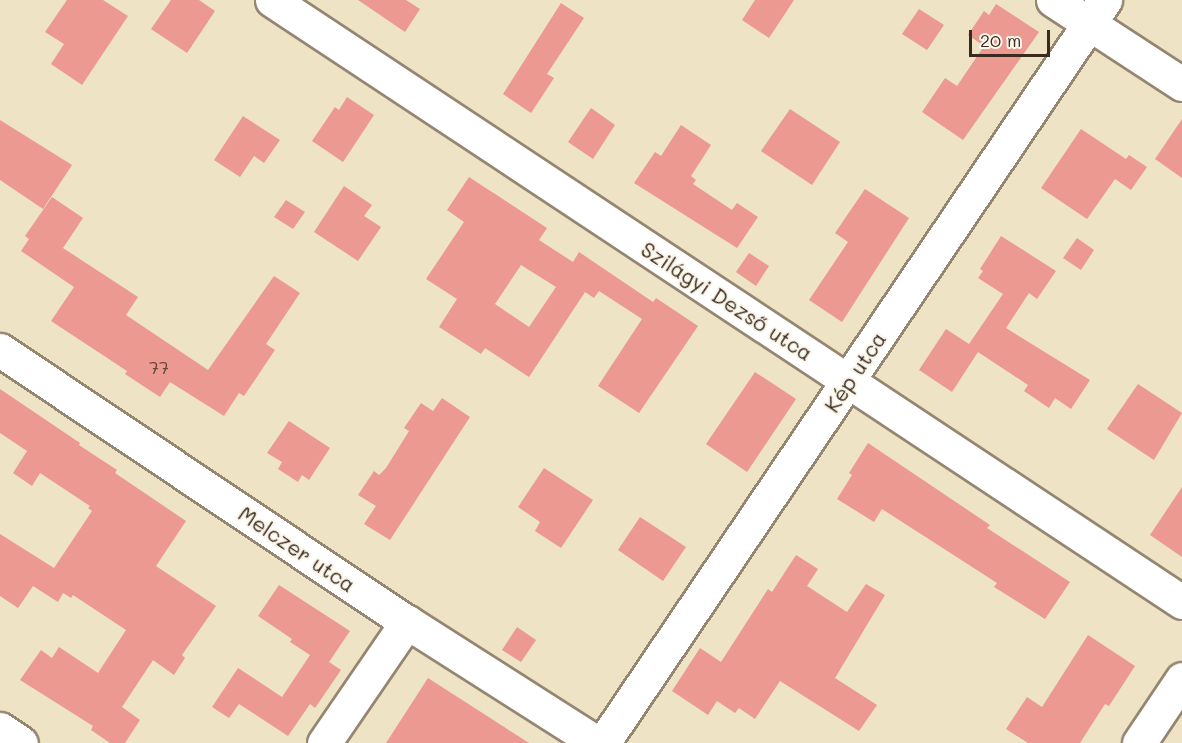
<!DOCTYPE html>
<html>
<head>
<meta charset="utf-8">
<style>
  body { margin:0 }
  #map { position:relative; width:1182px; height:743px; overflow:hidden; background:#efe3c5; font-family:Mali,sans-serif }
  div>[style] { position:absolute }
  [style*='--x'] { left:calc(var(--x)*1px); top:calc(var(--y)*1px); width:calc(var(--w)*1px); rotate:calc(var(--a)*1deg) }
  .building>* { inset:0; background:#eb9991 }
  .roads { filter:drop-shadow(2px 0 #958672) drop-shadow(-2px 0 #958672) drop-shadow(0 2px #958672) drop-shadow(0 -2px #958672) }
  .minor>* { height:33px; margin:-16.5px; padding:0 16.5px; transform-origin:16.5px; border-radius:16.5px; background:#fff }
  span { translate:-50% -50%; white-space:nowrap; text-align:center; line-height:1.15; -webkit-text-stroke:4.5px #fbf7ec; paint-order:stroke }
  .number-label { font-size:18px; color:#67463b }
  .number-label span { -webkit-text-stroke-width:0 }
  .street-label { font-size:21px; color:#3b2a1e }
  .scale { position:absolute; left:969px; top:30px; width:81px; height:27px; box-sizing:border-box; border:3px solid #3b2a1e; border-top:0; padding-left:8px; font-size:18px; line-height:21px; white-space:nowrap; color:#3b2a1e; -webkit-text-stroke:4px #fbf7ec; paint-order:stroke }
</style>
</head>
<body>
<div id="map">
  <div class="building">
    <i style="clip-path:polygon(67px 0,103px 0,128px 16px,82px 85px,51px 64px,64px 44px,45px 32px)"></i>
    <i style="clip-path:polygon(171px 0,199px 0,215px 11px,187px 53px,151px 29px)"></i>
    <i style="clip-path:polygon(358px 0,406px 0,420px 9px,405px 32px)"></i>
    <i style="clip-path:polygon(755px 0,794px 0,769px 38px,742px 20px)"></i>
    <i style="clip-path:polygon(561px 3px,584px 18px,547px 74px,554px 78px,531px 113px,503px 94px)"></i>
    <i style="clip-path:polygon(996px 4px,1039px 32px,963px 140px,922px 112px,945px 78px,957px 86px,984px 46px,968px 35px,984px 11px,989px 15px)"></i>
    <i style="clip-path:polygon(919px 9px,944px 25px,927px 50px,902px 34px)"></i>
    <i style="clip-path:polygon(347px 97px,374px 115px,343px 162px,312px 141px,335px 107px,339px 110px)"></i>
    <i style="clip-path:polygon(591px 108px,615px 125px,593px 159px,568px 142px)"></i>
    <i style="clip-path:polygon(790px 109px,840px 142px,812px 185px,761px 151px)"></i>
    <i style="clip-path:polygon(243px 116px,280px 140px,264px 163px,254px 156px,240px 177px,214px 160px)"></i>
    <i style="clip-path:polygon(1182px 119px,1182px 178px,1155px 159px)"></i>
    <i style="clip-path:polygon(0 120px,72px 165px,43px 209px,0 180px)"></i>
    <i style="clip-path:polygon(681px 125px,711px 145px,691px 176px,696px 180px,693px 184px,732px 210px,737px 203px,758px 217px,737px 248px,634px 183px,655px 152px,661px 156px)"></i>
    <i style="clip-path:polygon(1081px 129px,1126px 159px,1129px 155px,1147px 167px,1131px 190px,1115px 179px,1087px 219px,1041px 188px)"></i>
    <i style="clip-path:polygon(evenodd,469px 177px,547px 228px,539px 240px,573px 262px,579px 252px,653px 302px,656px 298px,698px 326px,639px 413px,598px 386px,642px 319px,599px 291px,594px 298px,585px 292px,529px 377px,485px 348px,481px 354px,439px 327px,457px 299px,426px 279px,464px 222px,447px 210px,469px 177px,521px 265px,556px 287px,529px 327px,495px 304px,521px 265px)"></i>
    <i style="clip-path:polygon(344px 186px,372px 205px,364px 216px,381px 227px,358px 261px,314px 232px)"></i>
    <i style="clip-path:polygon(865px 189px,909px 218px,842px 322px,809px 300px,848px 242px,835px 233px)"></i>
    <i style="clip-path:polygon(52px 197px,83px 218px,63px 248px,138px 297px,126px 315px,208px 370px,274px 276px,300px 293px,266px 344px,275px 350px,244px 396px,239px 393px,224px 416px,170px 382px,160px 397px,125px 374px,127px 371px,51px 321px,74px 287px,21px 251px,29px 239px,25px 236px)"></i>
    <i style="clip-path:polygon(286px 200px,305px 212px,293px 229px,274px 217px)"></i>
    <i style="clip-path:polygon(1001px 236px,1056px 271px,1037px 299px,1029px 293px,1006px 328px,1090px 380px,1071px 409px,1055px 398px,1049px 408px,1024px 391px,1028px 385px,978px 352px,952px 392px,919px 370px,946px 329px,969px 344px,1003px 294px,978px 278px,983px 271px,980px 269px)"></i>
    <i style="clip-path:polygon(1077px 238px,1094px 250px,1081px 270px,1063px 258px)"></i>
    <i style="clip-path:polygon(749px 253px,769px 266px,756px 286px,736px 272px)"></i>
    <i style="clip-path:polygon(755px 372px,796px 399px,747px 472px,706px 444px)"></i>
    <i style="clip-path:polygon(1138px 384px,1182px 413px,1154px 460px,1107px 429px)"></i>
    <i style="clip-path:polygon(0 389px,80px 443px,79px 445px,117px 470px,115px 473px,186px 521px,156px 566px,216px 606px,182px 655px,185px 658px,174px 675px,153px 660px,122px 707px,140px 720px,125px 743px,110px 743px,91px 730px,93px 726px,20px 680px,41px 650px,52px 658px,59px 647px,98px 673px,126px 630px,73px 595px,71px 598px,63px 593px,58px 602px,33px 586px,18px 608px,0 596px,0 534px,54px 568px,92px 511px,88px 508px,90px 506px,40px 473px,32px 486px,13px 473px,27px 451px,0 433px)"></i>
    <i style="clip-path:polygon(442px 398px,470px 417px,390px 540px,364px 524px,376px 506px,358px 495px,374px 471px,379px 475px,386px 468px,409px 431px,404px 428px,421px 403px,433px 411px)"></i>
    <i style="clip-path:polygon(289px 421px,330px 448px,309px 480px,302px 475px,298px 482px,278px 469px,282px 462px,267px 453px)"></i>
    <i style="clip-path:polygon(868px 443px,990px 525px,987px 528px,1070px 582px,1045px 619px,994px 587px,997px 583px,882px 509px,874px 522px,837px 499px,852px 475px,849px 473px)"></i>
    <i style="clip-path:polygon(544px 468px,593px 500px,561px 548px,535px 531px,540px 522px,518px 507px)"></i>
    <i style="clip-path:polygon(1182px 487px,1182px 557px,1150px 535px)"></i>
    <i style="clip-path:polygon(640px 517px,686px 547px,663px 581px,618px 550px)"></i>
    <i style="clip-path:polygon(796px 555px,818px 569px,807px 586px,847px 612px,866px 584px,885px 595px,835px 678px,877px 705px,859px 731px,780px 681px,755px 719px,739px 708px,735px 713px,717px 701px,708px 715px,672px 691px,700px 648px,721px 662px,768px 589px,772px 592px)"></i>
    <i style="clip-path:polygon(279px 585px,350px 631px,329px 662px,341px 670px,315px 708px,310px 704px,288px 736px,239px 704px,229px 718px,212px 707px,238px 668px,282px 697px,310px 655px,290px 642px,292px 639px,258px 616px)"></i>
    <i style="clip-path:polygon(517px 627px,536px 640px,521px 662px,502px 650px)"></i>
    <i style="clip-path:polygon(1088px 635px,1135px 666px,1109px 706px,1105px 704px,1080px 743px,1028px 743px,1006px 729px,1027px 697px,1042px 707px)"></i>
    <i style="clip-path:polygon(428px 678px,529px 743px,386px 743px)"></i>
  </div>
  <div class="roads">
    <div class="minor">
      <i style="--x:272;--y:0;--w:1091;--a:33.49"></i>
      <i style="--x:1053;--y:0;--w:154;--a:33.1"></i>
      <i style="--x:0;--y:350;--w:490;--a:33.8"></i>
      <i style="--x:407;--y:622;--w:225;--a:32.5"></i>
      <i style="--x:0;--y:729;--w:25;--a:34"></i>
      <i style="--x:324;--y:743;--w:147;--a:-55.6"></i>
      <i style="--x:603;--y:743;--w:897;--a:-55.96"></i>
      <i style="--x:1139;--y:743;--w:77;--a:-56.1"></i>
    </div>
  </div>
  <div class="number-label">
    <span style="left:159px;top:367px">77</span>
  </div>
  <div class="street-label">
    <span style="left:727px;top:301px;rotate:33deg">Szilágyi Dezső utca</span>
    <span style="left:855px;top:372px;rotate:-56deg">Kép utca</span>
    <span style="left:297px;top:549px;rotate:34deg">Melczer utca</span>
  </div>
  <div class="scale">20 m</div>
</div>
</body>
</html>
